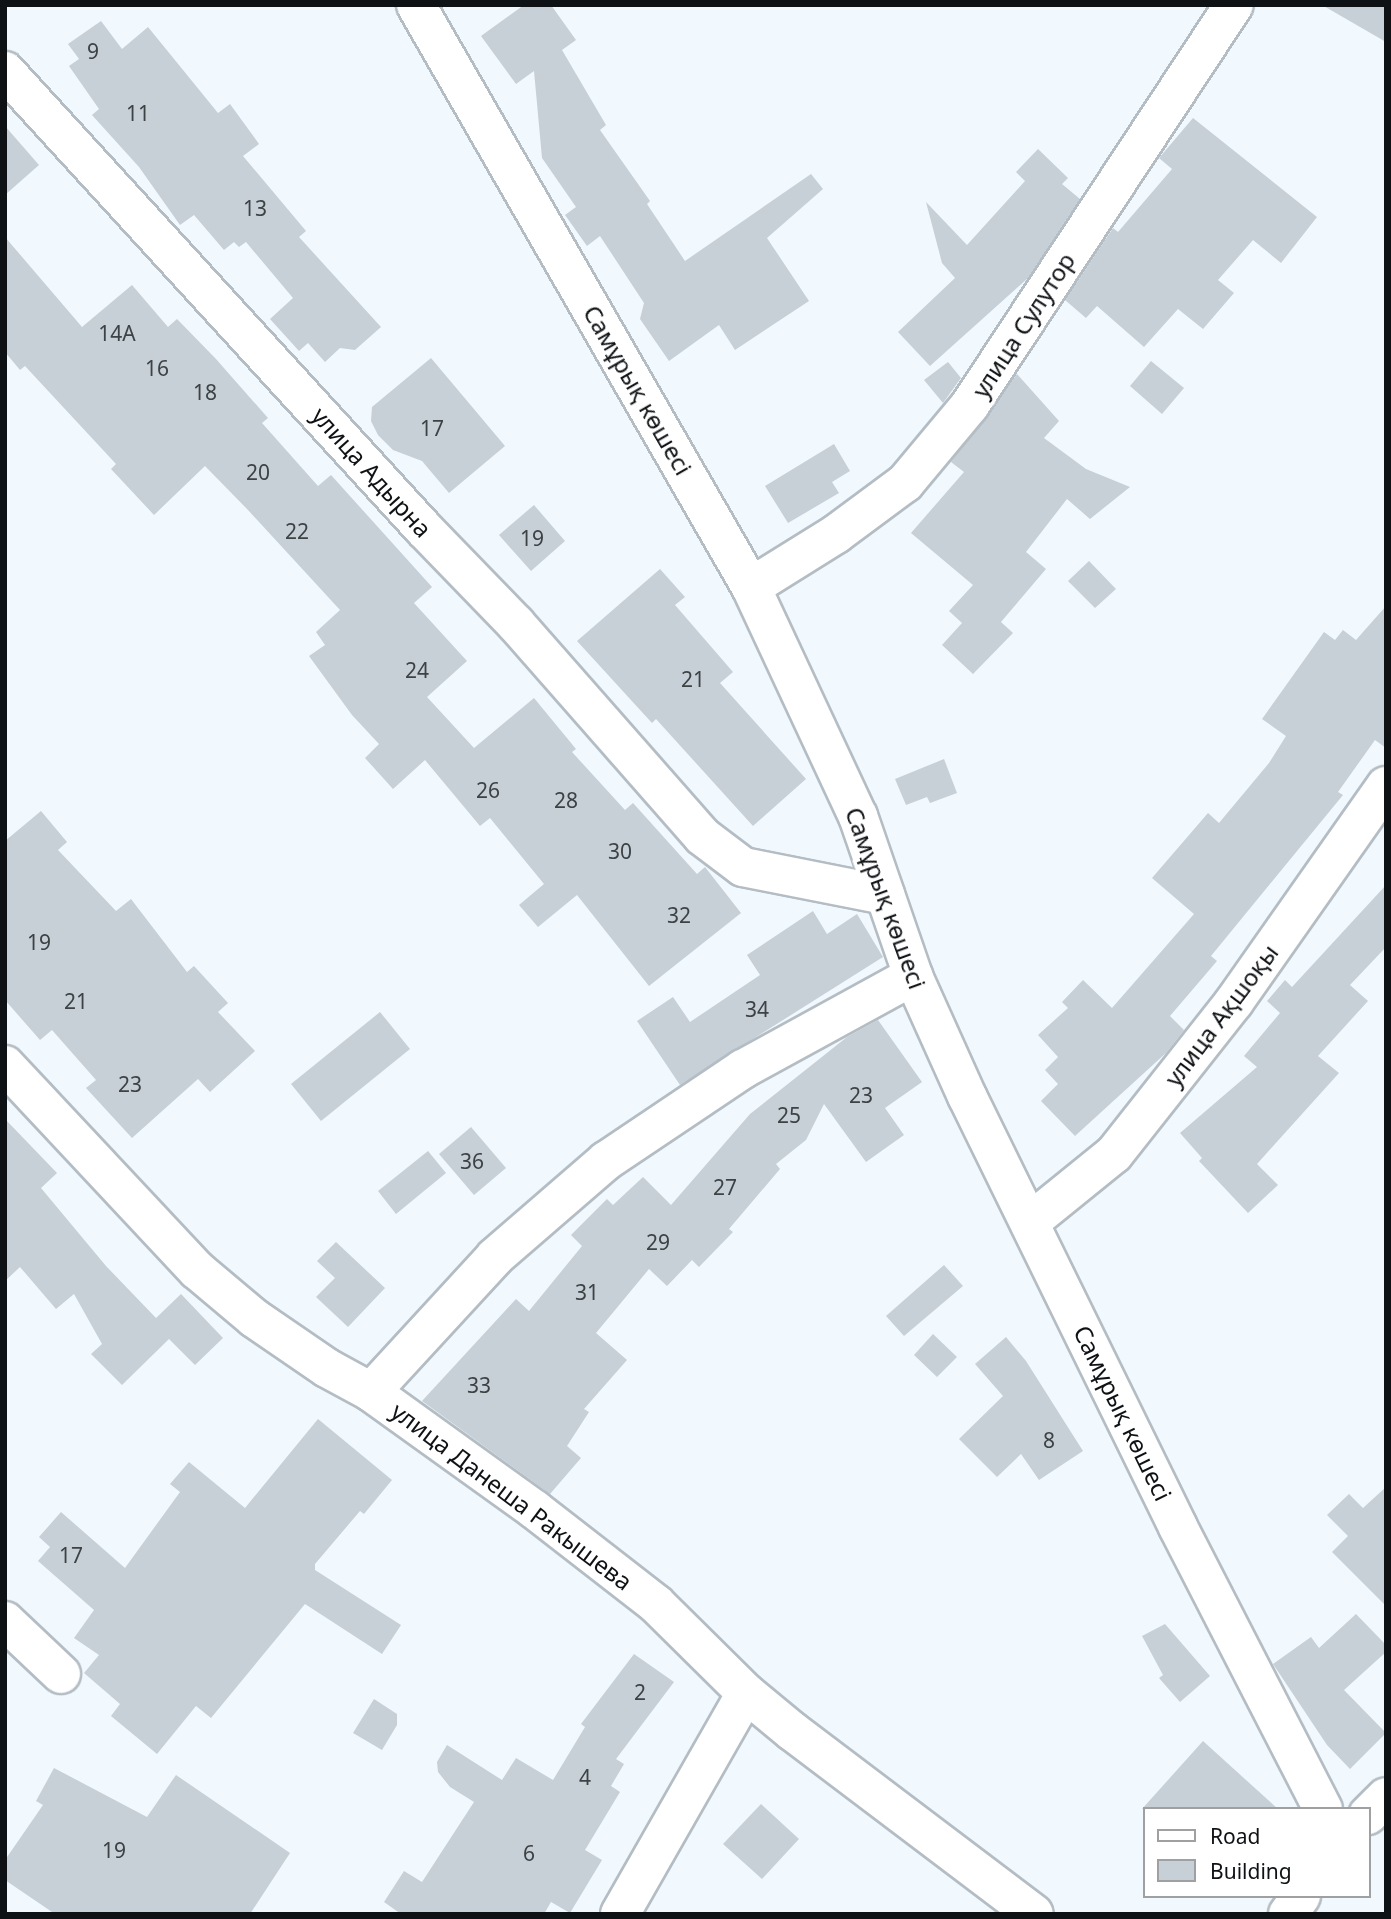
<!DOCTYPE html>
<html>
<head>
<meta charset="utf-8">
<style>
  body { margin:0 }
  #map { position:relative; width:1391px; height:1919px; overflow:hidden; background:#f1f8fe; font-family:"Noto Sans",sans-serif }
  div>[style] { position:absolute }
  [style*='--x'] { left:calc(var(--x)*1px); top:calc(var(--y)*1px); width:calc(var(--w)*1px); rotate:calc(var(--a)*1deg) }
  .building>* { inset:0; background:#c7d0d7 }
  .roads { filter:drop-shadow(2px 0 #b4bdc4) drop-shadow(-2px 0 #b4bdc4) drop-shadow(0 2px #b4bdc4) drop-shadow(0 -2px #b4bdc4) }
  .minor>* { height:38px; margin:-19px; padding:0 19px; transform-origin:19px; border-radius:19px; background:#fff }
  span { translate:-50% -50%; white-space:nowrap; text-align:center; line-height:1.15; -webkit-text-stroke:7px #fff; paint-order:stroke }
  .number-label { font-size:21px; color:#3d4245 }
  .number-label span { -webkit-text-stroke-width:0 }
  .street-label { font-size:24px; color:#0f1214 }
  .frame { position:absolute; inset:0; border:7px solid #0f1214; pointer-events:none }
  .legend { position:absolute; left:1143px; top:1807px; width:228px; height:91px; box-sizing:border-box; background:#fff; border:2px solid #9fa0a1; margin:0; padding:9px 12px; list-style:none; font-size:21px; color:#0f1214 }
  .legend li { display:flex; align-items:center; gap:14px; height:35px }
  .legend b { width:35px; border:2px solid #9fa0a1 }
</style>
</head>
<body>
<div id="map">
  <div class="building">
    <i style="clip-path:polygon(524px 5px,551px 5px,576px 40px,562px 50px,606px 125px,600px 130px,650px 201px,647px 204px,685px 261px,811px 174px,823px 189px,767px 238px,809px 301px,735px 350px,719px 325px,669px 361px,640px 319px,644px 303px,600px 236px,587px 246px,565px 215px,576px 207px,542px 158px,534px 71px,516px 84px,481px 36px)"></i>
    <i style="clip-path:polygon(1322px 5px,1386px 5px,1386px 42px)"></i>
    <i style="clip-path:polygon(101px 21px,122px 49px,148px 27px,218px 113px,230px 104px,259px 144px,243px 156px,306px 231px,299px 237px,381px 327px,355px 350px,340px 348px,325px 362px,308px 343px,299px 351px,270px 319px,293px 298px,246px 242px,239px 247px,234px 242px,224px 250px,194px 215px,180px 225px,139px 167px,92px 115px,99px 109px,69px 66px,79px 59px,68px 44px)"></i>
    <i style="clip-path:polygon(1193px 118px,1317px 217px,1281px 263px,1253px 240px,1218px 280px,1234px 293px,1203px 329px,1178px 309px,1144px 347px,1097px 306px,1086px 318px,1065px 300px,1113px 228px,1118px 232px,1172px 169px,1159px 158px)"></i>
    <i style="clip-path:polygon(5px 126px,39px 165px,5px 195px)"></i>
    <i style="clip-path:polygon(1038px 149px,1068px 178px,1062px 184px,1080px 199px,1028px 278px,930px 366px,898px 332px,955px 278px,942px 263px,926px 202px,967px 245px,1025px 181px,1016px 172px)"></i>
    <i style="clip-path:polygon(5px 237px,82px 327px,132px 285px,168px 327px,177px 319px,216px 359px,268px 418px,262px 423px,318px 486px,331px 475px,432px 587px,414px 603px,467px 661px,427px 697px,474px 748px,534px 698px,576px 749px,572px 752px,625px 810px,633px 803px,697px 874px,705px 867px,741px 913px,649px 986px,577px 895px,538px 927px,519px 905px,544px 884px,490px 818px,480px 826px,425px 760px,393px 789px,365px 758px,379px 744px,352px 715px,309px 656px,325px 645px,316px 632px,340px 610px,248px 510px,205px 466px,154px 515px,111px 469px,116px 464px,25px 366px,20px 370px,5px 352px)"></i>
    <i style="clip-path:polygon(431px 358px,505px 446px,449px 493px,422px 461px,393px 450px,378px 435px,371px 421px,372px 407px)"></i>
    <i style="clip-path:polygon(1151px 361px,1184px 388px,1162px 414px,1130px 386px)"></i>
    <i style="clip-path:polygon(948px 362px,961px 378px,943px 403px,924px 380px)"></i>
    <i style="clip-path:polygon(1017px 374px,1059px 421px,1044px 438px,1086px 469px,1130px 487px,1090px 519px,1067px 499px,1026px 552px,1046px 569px,1001px 622px,1013px 633px,973px 674px,942px 645px,962px 623px,949px 611px,973px 585px,911px 533px,964px 472px,951px 462px)"></i>
    <i style="clip-path:polygon(834px 444px,850px 471px,832px 482px,839px 493px,788px 523px,765px 486px)"></i>
    <i style="clip-path:polygon(534px 505px,565px 541px,531px 571px,499px 535px)"></i>
    <i style="clip-path:polygon(1089px 561px,1116px 589px,1095px 608px,1068px 581px)"></i>
    <i style="clip-path:polygon(660px 569px,685px 597px,675px 605px,733px 672px,720px 683px,806px 779px,753px 826px,656px 719px,652px 723px,577px 641px)"></i>
    <i style="clip-path:polygon(1386px 606px,1386px 748px,1375px 740px,1338px 792px,1343px 795px,1211px 956px,1217px 961px,1170px 1016px,1184px 1030px,1166px 1053px,1075px 1136px,1041px 1101px,1058px 1084px,1045px 1070px,1058px 1057px,1038px 1035px,1068px 1008px,1062px 1002px,1083px 980px,1112px 1008px,1194px 914px,1152px 878px,1208px 813px,1219px 823px,1269px 763px,1286px 736px,1262px 719px,1324px 632px,1335px 640px,1343px 630px,1356px 640px)"></i>
    <i style="clip-path:polygon(944px 759px,957px 793px,930px 803px,927px 797px,906px 805px,895px 779px)"></i>
    <i style="clip-path:polygon(41px 811px,67px 842px,58px 850px,116px 911px,131px 899px,187px 972px,194px 966px,228px 1003px,218px 1012px,255px 1051px,210px 1092px,198px 1079px,132px 1138px,86px 1088px,96px 1080px,52px 1030px,40px 1040px,5px 1000px,5px 841px)"></i>
    <i style="clip-path:polygon(1386px 885px,1386px 947px,1350px 985px,1368px 1001px,1318px 1056px,1339px 1073px,1257px 1164px,1278px 1185px,1248px 1213px,1199px 1161px,1202px 1158px,1180px 1133px,1257px 1067px,1244px 1056px,1280px 1013px,1267px 1001px,1285px 980px,1292px 987px)"></i>
    <i style="clip-path:polygon(813px 911px,827px 934px,857px 914px,883px 957px,680px 1085px,637px 1021px,673px 997px,690px 1022px,760px 975px,747px 955px)"></i>
    <i style="clip-path:polygon(380px 1012px,410px 1049px,321px 1121px,291px 1084px)"></i>
    <i style="clip-path:polygon(878px 1020px,922px 1082px,885px 1108px,904px 1135px,866px 1162px,824px 1104px,806px 1140px,776px 1164px,780px 1169px,729px 1229px,733px 1232px,699px 1267px,692px 1260px,667px 1286px,649px 1269px,596px 1333px,627px 1360px,584px 1409px,589px 1412px,567px 1446px,581px 1458px,550px 1494px,422px 1401px,516px 1299px,529px 1311px,582px 1246px,571px 1235px,607px 1199px,613px 1205px,643px 1177px,671px 1205px,750px 1114px,847px 1037px)"></i>
    <i style="clip-path:polygon(5px 1119px,57px 1173px,41px 1188px,106px 1266px,156px 1318px,181px 1294px,223px 1338px,195px 1365px,169px 1339px,122px 1385px,91px 1354px,102px 1344px,74px 1294px,56px 1309px,20px 1267px,5px 1281px)"></i>
    <i style="clip-path:polygon(471px 1127px,506px 1168px,474px 1195px,439px 1154px)"></i>
    <i style="clip-path:polygon(428px 1151px,446px 1173px,396px 1214px,378px 1191px)"></i>
    <i style="clip-path:polygon(336px 1242px,385px 1288px,348px 1327px,316px 1297px,335px 1278px,317px 1261px)"></i>
    <i style="clip-path:polygon(944px 1265px,963px 1286px,904px 1336px,886px 1316px)"></i>
    <i style="clip-path:polygon(933px 1334px,957px 1357px,937px 1377px,914px 1355px)"></i>
    <i style="clip-path:polygon(1006px 1337px,1026px 1361px,1083px 1451px,1039px 1480px,1021px 1454px,997px 1477px,959px 1439px,1003px 1396px,975px 1364px)"></i>
    <i style="clip-path:polygon(318px 1419px,392px 1480px,364px 1514px,360px 1511px,315px 1564px,315px 1570px,401px 1625px,382px 1654px,305px 1604px,211px 1718px,196px 1706px,157px 1754px,111px 1716px,120px 1704px,84px 1673px,99px 1655px,74px 1638px,94px 1610px,38px 1561px,50px 1547px,39px 1537px,61px 1512px,125px 1568px,180px 1492px,170px 1484px,189px 1462px,245px 1508px)"></i>
    <i style="clip-path:polygon(1386px 1487px,1386px 1606px,1332px 1552px,1348px 1536px,1327px 1515px,1349px 1494px,1363px 1508px)"></i>
    <i style="clip-path:polygon(1356px 1614px,1386px 1645px,1386px 1652px,1344px 1690px,1386px 1733px,1350px 1769px,1327px 1745px,1273px 1664px,1311px 1637px,1319px 1648px)"></i>
    <i style="clip-path:polygon(1165px 1624px,1210px 1676px,1180px 1702px,1159px 1678px,1163px 1675px,1142px 1636px)"></i>
    <i style="clip-path:polygon(634px 1654px,674px 1682px,616px 1759px,624px 1764px,611px 1786px,620px 1792px,585px 1850px,602px 1860px,570px 1913px,551px 1902px,544px 1914px,401px 1914px,384px 1902px,404px 1871px,422px 1882px,474px 1802px,450px 1787px,438px 1772px,437px 1762px,447px 1745px,502px 1780px,516px 1758px,553px 1780px,585px 1727px,581px 1724px)"></i>
    <i style="clip-path:polygon(374px 1699px,397px 1714px,397px 1725px,382px 1750px,353px 1733px)"></i>
    <i style="clip-path:polygon(1203px 1741px,1278px 1809px,1142px 1809px)"></i>
    <i style="clip-path:polygon(54px 1768px,147px 1817px,176px 1775px,290px 1853px,250px 1914px,55px 1914px,5px 1880px,5px 1860px,43px 1805px,36px 1801px)"></i>
    <i style="clip-path:polygon(761px 1804px,799px 1839px,762px 1879px,723px 1844px)"></i>
  </div>
  <div class="roads">
    <div class="minor">
      <i style="--x:416;--y:5;--w:672;--a:60.08"></i>
      <i style="--x:751;--y:587;--w:253;--a:65"></i>
      <i style="--x:858;--y:816;--w:169;--a:71"></i>
      <i style="--x:913;--y:976;--w:132;--a:65.8"></i>
      <i style="--x:967;--y:1096;--w:480;--a:63.9"></i>
      <i style="--x:1178;--y:1527;--w:317;--a:62.8"></i>
      <i style="--x:5;--y:71;--w:621;--a:47.55"></i>
      <i style="--x:424;--y:529;--w:132;--a:45.9"></i>
      <i style="--x:516;--y:624;--w:282;--a:48.7"></i>
      <i style="--x:702;--y:836;--w:51;--a:37.1"></i>
      <i style="--x:743;--y:867;--w:145;--a:11.2"></i>
      <i style="--x:751;--y:587;--w:100;--a:-31.9"></i>
      <i style="--x:836;--y:534;--w:86;--a:-36.5"></i>
      <i style="--x:905;--y:483;--w:102;--a:-50.2"></i>
      <i style="--x:970;--y:405;--w:479;--a:-56.6"></i>
      <i style="--x:5;--y:1065;--w:281;--a:46.9"></i>
      <i style="--x:197;--y:1270;--w:75;--a:40.1"></i>
      <i style="--x:254;--y:1318;--w:88;--a:34.4"></i>
      <i style="--x:327;--y:1368;--w:50;--a:28.6"></i>
      <i style="--x:371;--y:1392;--w:202;--a:35.7"></i>
      <i style="--x:535;--y:1510;--w:153;--a:37.8"></i>
      <i style="--x:656;--y:1604;--w:127;--a:44.7"></i>
      <i style="--x:746;--y:1693;--w:60;--a:39.6"></i>
      <i style="--x:792;--y:1731;--w:303;--a:37.1"></i>
      <i style="--x:1030;--y:1222;--w:108;--a:-39"></i>
      <i style="--x:1114;--y:1154;--w:194;--a:-51.7"></i>
      <i style="--x:1234;--y:1002;--w:264;--a:-54.9"></i>
      <i style="--x:371;--y:1392;--w:183;--a:-47.4"></i>
      <i style="--x:495;--y:1257;--w:147;--a:-40.9"></i>
      <i style="--x:606;--y:1161;--w:165;--a:-33.9"></i>
      <i style="--x:743;--y:1069;--w:194;--a:-28.7"></i>
      <i style="--x:5;--y:1621;--w:77;--a:43.4"></i>
      <i style="--x:1368;--y:1815;--w:25;--a:-45"></i>
      <i style="--x:620;--y:1914;--w:254;--a:-60.3"></i>
      <i style="--x:1288;--y:1914;--w:22;--a:-54"></i>
    </div>
  </div>
  <div class="number-label">
    <span style="left:93px;top:51px">9</span>
    <span style="left:138px;top:113px">11</span>
    <span style="left:255px;top:208px">13</span>
    <span style="left:117px;top:333px">14А</span>
    <span style="left:157px;top:368px">16</span>
    <span style="left:205px;top:392px">18</span>
    <span style="left:432px;top:428px">17</span>
    <span style="left:258px;top:472px">20</span>
    <span style="left:297px;top:531px">22</span>
    <span style="left:532px;top:538px">19</span>
    <span style="left:417px;top:670px">24</span>
    <span style="left:693px;top:679px">21</span>
    <span style="left:488px;top:790px">26</span>
    <span style="left:566px;top:800px">28</span>
    <span style="left:620px;top:851px">30</span>
    <span style="left:679px;top:915px">32</span>
    <span style="left:39px;top:942px">19</span>
    <span style="left:76px;top:1001px">21</span>
    <span style="left:757px;top:1009px">34</span>
    <span style="left:130px;top:1084px">23</span>
    <span style="left:861px;top:1095px">23</span>
    <span style="left:789px;top:1115px">25</span>
    <span style="left:472px;top:1161px">36</span>
    <span style="left:725px;top:1187px">27</span>
    <span style="left:658px;top:1242px">29</span>
    <span style="left:587px;top:1292px">31</span>
    <span style="left:479px;top:1385px">33</span>
    <span style="left:1049px;top:1440px">8</span>
    <span style="left:71px;top:1555px">17</span>
    <span style="left:640px;top:1692px">2</span>
    <span style="left:585px;top:1777px">4</span>
    <span style="left:114px;top:1850px">19</span>
    <span style="left:529px;top:1853px">6</span>
  </div>
  <div class="street-label">
    <span style="left:1023px;top:325px;rotate:-57deg">улица Сулутор</span>
    <span style="left:638px;top:390px;rotate:60deg">Самұрық көшесі</span>
    <span style="left:372px;top:472px;rotate:48deg">улица Адырна</span>
    <span style="left:886px;top:898px;rotate:70deg">Самұрық көшесі</span>
    <span style="left:1221px;top:1015px;rotate:-53deg">улица Ақшоқы</span>
    <span style="left:1123px;top:1413px;rotate:64deg">Самұрық көшесі</span>
    <span style="left:512px;top:1496px;rotate:37deg">улица Данеша Ракышева</span>
  </div>
  <div class="frame"></div>
  <ul class="legend">
  <li><b style="height:9px;background:#fff"></b>Road</li>
  <li><b style="height:19px;background:#c7d0d7"></b>Building</li>
  </ul>
</div>
</body>
</html>
